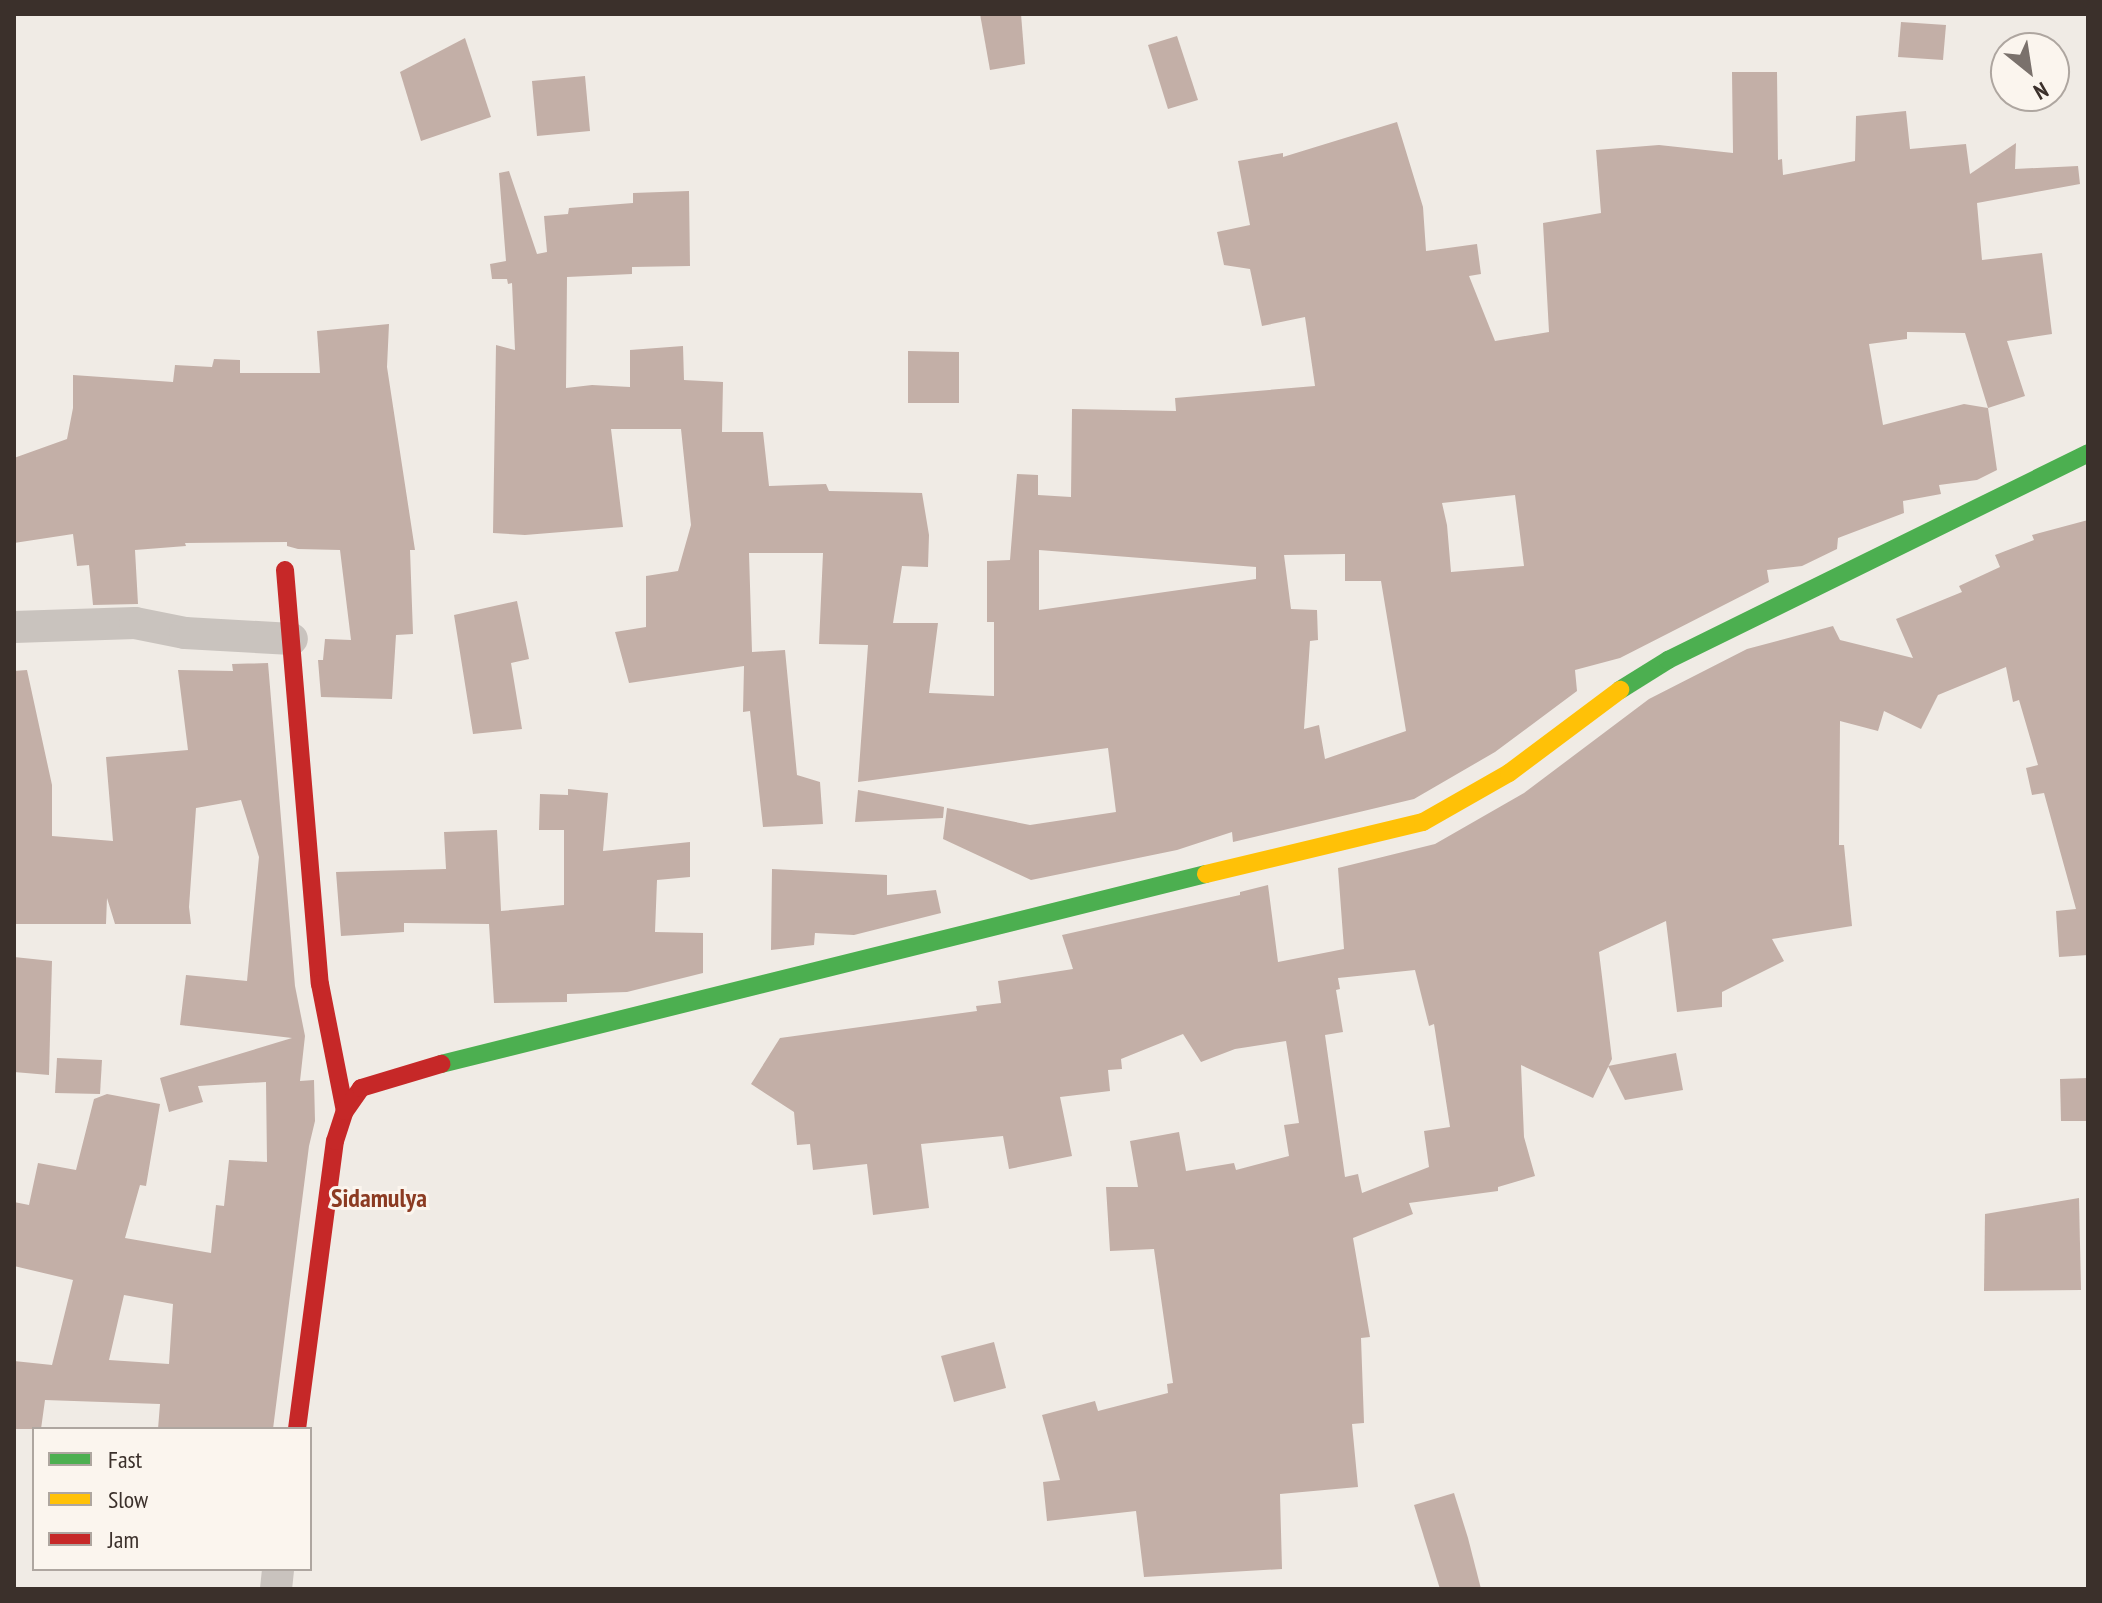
<!DOCTYPE html>
<html>
<head>
<meta charset="utf-8">
<style>
  body { margin:0 }
  #map { position:relative; width:2102px; height:1603px; overflow:hidden; background:#f0ebe5; font-family:"PT Sans Narrow",sans-serif }
  div>[style] { position:absolute }
  [style*='--x'] { left:calc(var(--x)*1px); top:calc(var(--y)*1px); width:calc(var(--w)*1px); rotate:calc(var(--a)*1deg) }
  .building>* { inset:0; background:#c3afa7 }
  .street>* { height:32px; margin:-16px; padding:0 16px; transform-origin:16px; border-radius:16px; background:#c9c3be }
  .fast>* { height:18px; margin:-9px; padding:0 9px; transform-origin:9px; border-radius:9px; background:#4caf50 }
  .slow>* { height:18px; margin:-9px; padding:0 9px; transform-origin:9px; border-radius:9px; background:#ffc107 }
  .jam>* { height:18px; margin:-9px; padding:0 9px; transform-origin:9px; border-radius:9px; background:#c62828 }
  span { translate:-50% -50%; white-space:nowrap; text-align:center; line-height:1.15; -webkit-text-stroke:6px #fbf5ee; paint-order:stroke }
  .quarter-label { font-size:26px; color:#8c3b22; font-weight:700 }
  .frame { position:absolute; inset:0; border:16px solid #3b302b; pointer-events:none }
  .legend { position:absolute; left:32px; top:1427px; width:280px; height:144px; box-sizing:border-box; background:#fbf5ee; border:2px solid #aea6a0; margin:0; padding:10px 14px; list-style:none; font-size:24px; color:#3b302b }
  .legend li { display:flex; align-items:center; gap:16px; height:40px }
  .legend b { width:40px; border:2px solid #aea6a0 }
  .north { position:absolute; left:1990px; top:32px; width:80px; height:80px; box-sizing:border-box; background:#fbf5ee; border:2px solid #aea6a0; border-radius:50%; rotate:150deg; font-size:22px; font-weight:700; line-height:32px; text-align:center; color:#3b302b }
  .north::after { content:''; display:block; margin:auto; width:28px; height:36px; background:#7a716c; clip-path:polygon(50% 0,100% 100%,50% 72%,0 100%) }
</style>
</head>
<body>
<div id="map">
  <div class="building">
    <i style="clip-path:polygon(980px 14px,1021px 14px,1025px 64px,990px 70px)"></i>
    <i style="clip-path:polygon(1901px 22px,1946px 25px,1943px 60px,1898px 57px)"></i>
    <i style="clip-path:polygon(1177px 36px,1198px 100px,1168px 109px,1148px 45px)"></i>
    <i style="clip-path:polygon(465px 38px,491px 117px,421px 141px,400px 72px)"></i>
    <i style="clip-path:polygon(evenodd,1732px 72px,1777px 72px,1778px 160px,1782px 159px,1783px 175px,1855px 161px,1856px 116px,1906px 111px,1910px 149px,1966px 144px,1970px 174px,2016px 143px,2015px 169px,2078px 166px,2080px 184px,1977px 203px,1982px 260px,2042px 253px,2052px 334px,2007px 341px,2025px 396px,1988px 408px,1997px 470px,1977px 480px,1939px 485px,1941px 494px,1903px 501px,1904px 513px,1838px 538px,1837px 549px,1802px 566px,1767px 570px,1769px 582px,1620px 658px,1575px 670px,1577px 691px,1495px 752px,1414px 799px,1233px 842px,1232px 832px,1177px 850px,1031px 880px,943px 839px,947px 808px,1030px 825px,1116px 812px,1108px 748px,858px 782px,868px 645px,819px 644px,823px 553px,749px 553px,752px 652px,785px 650px,797px 775px,820px 782px,823px 824px,763px 827px,750px 711px,743px 712px,744px 666px,629px 683px,615px 632px,646px 627px,646px 576px,678px 571px,691px 525px,681px 429px,611px 429px,623px 527px,525px 535px,493px 533px,496px 345px,515px 350px,512px 283px,508px 284px,507px 279px,492px 279px,490px 264px,506px 261px,499px 173px,509px 171px,537px 254px,547px 252px,544px 216px,568px 214px,569px 208px,633px 203px,633px 193px,689px 191px,690px 266px,632px 267px,632px 274px,567px 277px,566px 388px,592px 385px,630px 387px,630px 350px,683px 346px,684px 380px,723px 382px,722px 432px,763px 432px,769px 486px,826px 484px,829px 491px,922px 493px,929px 535px,928px 567px,902px 566px,893px 623px,938px 623px,929px 693px,994px 696px,994px 622px,987px 622px,987px 561px,1010px 560px,1017px 474px,1038px 475px,1038px 495px,1071px 497px,1072px 409px,1176px 411px,1175px 398px,1315px 386px,1305px 317px,1262px 326px,1250px 269px,1224px 265px,1217px 232px,1250px 225px,1238px 161px,1283px 153px,1283px 157px,1397px 122px,1423px 207px,1426px 251px,1477px 244px,1481px 274px,1469px 276px,1495px 341px,1549px 332px,1543px 223px,1601px 213px,1596px 150px,1659px 145px,1733px 153px,1732px 72px,1907px 332px,1965px 333px,1988px 408px,1964px 404px,1883px 425px,1869px 344px,1907px 339px,1907px 332px,1732px 72px,1515px 495px,1524px 566px,1451px 572px,1447px 525px,1442px 503px,1515px 495px,1732px 72px,1039px 550px,1256px 567px,1256px 579px,1039px 610px,1039px 550px,1732px 72px,1345px 554px,1345px 581px,1381px 581px,1406px 731px,1325px 759px,1319px 725px,1304px 729px,1310px 641px,1318px 640px,1317px 610px,1291px 609px,1284px 555px,1345px 554px)"></i>
    <i style="clip-path:polygon(585px 76px,590px 131px,537px 136px,532px 81px)"></i>
    <i style="clip-path:polygon(389px 324px,387px 367px,415px 550px,410px 550px,413px 634px,396px 635px,392px 699px,321px 697px,318px 660px,323px 660px,325px 639px,351px 640px,340px 550px,298px 549px,287px 546px,287px 542px,185px 543px,186px 546px,135px 550px,138px 604px,93px 605px,89px 565px,77px 566px,73px 534px,14px 543px,14px 458px,67px 439px,73px 408px,73px 375px,173px 382px,175px 365px,212px 367px,214px 359px,240px 360px,240px 373px,320px 373px,317px 331px)"></i>
    <i style="clip-path:polygon(908px 351px,959px 352px,959px 403px,908px 403px)"></i>
    <i style="clip-path:polygon(evenodd,2088px 520px,2088px 955px,2059px 957px,2056px 911px,2076px 909px,2044px 793px,2032px 795px,2026px 768px,2038px 765px,2019px 700px,2013px 702px,2006px 667px,1938px 695px,1921px 729px,1884px 711px,1878px 731px,1840px 721px,1839px 845px,1844px 845px,1852px 926px,1772px 939px,1784px 961px,1722px 992px,1722px 1007px,1677px 1012px,1666px 921px,1599px 952px,1612px 1059px,1593px 1098px,1521px 1065px,1524px 1137px,1535px 1176px,1498px 1187px,1498px 1191px,1409px 1203px,1413px 1214px,1353px 1238px,1370px 1337px,1361px 1338px,1364px 1423px,1352px 1424px,1358px 1487px,1280px 1494px,1282px 1569px,1144px 1577px,1136px 1511px,1047px 1521px,1043px 1482px,1060px 1480px,1042px 1415px,1095px 1401px,1098px 1411px,1168px 1393px,1167px 1384px,1173px 1383px,1154px 1249px,1110px 1251px,1106px 1187px,1138px 1187px,1130px 1141px,1179px 1132px,1186px 1171px,1234px 1163px,1236px 1170px,1289px 1156px,1284px 1125px,1299px 1123px,1286px 1041px,1235px 1049px,1201px 1062px,1183px 1034px,1121px 1059px,1122px 1069px,1108px 1070px,1110px 1091px,1060px 1097px,1072px 1156px,1009px 1169px,1003px 1136px,921px 1144px,929px 1208px,873px 1215px,867px 1164px,813px 1170px,810px 1144px,797px 1145px,794px 1112px,751px 1084px,780px 1038px,977px 1011px,976px 1006px,1001px 1003px,998px 981px,1073px 969px,1062px 935px,1240px 895px,1240px 892px,1268px 885px,1278px 962px,1344px 949px,1338px 868px,1435px 844px,1524px 793px,1649px 699px,1747px 649px,1833px 626px,1840px 640px,1913px 658px,1896px 619px,1962px 592px,1959px 586px,2000px 567px,1995px 555px,2034px 540px,2032px 535px,2088px 520px,1415px 970px,1429px 1026px,1434px 1024px,1450px 1127px,1424px 1131px,1429px 1167px,1362px 1193px,1358px 1174px,1345px 1177px,1325px 1035px,1343px 1032px,1336px 990px,1340px 989px,1338px 978px,1415px 970px)"></i>
    <i style="clip-path:polygon(517px 601px,529px 659px,511px 663px,522px 729px,473px 734px,454px 615px)"></i>
    <i style="clip-path:polygon(evenodd,268px 663px,295px 986px,305px 1036px,300px 1081px,314px 1080px,315px 1121px,309px 1146px,273px 1429px,158px 1429px,160px 1404px,45px 1400px,41px 1429px,14px 1429px,14px 1361px,52px 1365px,73px 1280px,14px 1266px,14px 1202px,29px 1205px,38px 1163px,76px 1170px,94px 1099px,107px 1094px,160px 1104px,146px 1186px,140px 1185px,125px 1238px,211px 1253px,216px 1205px,224px 1206px,229px 1160px,267px 1162px,266px 1082px,198px 1086px,203px 1102px,169px 1112px,160px 1078px,292px 1038px,180px 1025px,186px 975px,247px 981px,259px 857px,241px 800px,196px 808px,189px 907px,191px 924px,115px 924px,107px 898px,106px 924px,14px 924px,14px 671px,27px 670px,52px 785px,52px 836px,113px 841px,106px 757px,188px 750px,178px 670px,233px 671px,232px 664px,268px 663px,124px 1295px,173px 1304px,169px 1364px,109px 1360px,124px 1295px)"></i>
    <i style="clip-path:polygon(568px 789px,608px 793px,603px 851px,690px 842px,690px 877px,657px 880px,655px 932px,703px 933px,703px 973px,627px 992px,567px 994px,567px 1002px,494px 1003px,489px 924px,404px 923px,404px 932px,341px 936px,336px 872px,446px 869px,444px 832px,497px 830px,501px 911px,564px 905px,564px 830px,539px 830px,540px 794px,568px 795px)"></i>
    <i style="clip-path:polygon(858px 790px,944px 807px,943px 818px,855px 822px)"></i>
    <i style="clip-path:polygon(772px 869px,887px 875px,887px 895px,936px 890px,941px 913px,854px 935px,815px 933px,814px 945px,771px 950px)"></i>
    <i style="clip-path:polygon(14px 957px,52px 961px,49px 1075px,14px 1072px)"></i>
    <i style="clip-path:polygon(1676px 1053px,1683px 1090px,1625px 1100px,1608px 1066px)"></i>
    <i style="clip-path:polygon(57px 1058px,102px 1060px,100px 1094px,55px 1093px)"></i>
    <i style="clip-path:polygon(2088px 1078px,2088px 1121px,2061px 1121px,2060px 1079px)"></i>
    <i style="clip-path:polygon(2079px 1198px,2081px 1290px,1984px 1291px,1985px 1214px)"></i>
    <i style="clip-path:polygon(994px 1342px,1006px 1388px,954px 1402px,941px 1356px)"></i>
    <i style="clip-path:polygon(1454px 1493px,1468px 1538px,1481px 1589px,1440px 1589px,1414px 1505px)"></i>
  </div>
  <div class="street">
    <i style="--x:14;--y:627;--w:121;--a:-1.9"></i>
    <i style="--x:135;--y:623;--w:51;--a:11.3"></i>
    <i style="--x:185;--y:633;--w:107;--a:3.2"></i>
    <i style="--x:276;--y:1589;--w:20;--a:-84"></i>
  </div>
  <div class="fast">
    <i style="--x:1620;--y:690;--w:57;--a:-32"></i>
    <i style="--x:1668;--y:660;--w:468;--a:-26.2"></i>
    <i style="--x:441;--y:1064;--w:788;--a:-13.95"></i>
  </div>
  <div class="slow">
    <i style="--x:1206;--y:874;--w:223;--a:-13.5"></i>
    <i style="--x:1423;--y:822;--w:99;--a:-29.7"></i>
    <i style="--x:1509;--y:773;--w:139;--a:-36.8"></i>
  </div>
  <div class="jam">
    <i style="--x:285;--y:570;--w:415;--a:85.2"></i>
    <i style="--x:320;--y:984;--w:129;--a:78.9"></i>
    <i style="--x:297;--y:1429;--w:290;--a:-82.5"></i>
    <i style="--x:335;--y:1141;--w:32;--a:-72"></i>
    <i style="--x:345;--y:1111;--w:28;--a:-55"></i>
    <i style="--x:361;--y:1088;--w:84;--a:-16.7"></i>
  </div>
  <div class="quarter-label">
    <span style="left:379px;top:1198px">Sidamulya</span>
  </div>
  <div class="frame"></div>
  <ul class="legend">
  <li><b style="height:10px;background:#4caf50"></b>Fast</li>
  <li><b style="height:10px;background:#ffc107"></b>Slow</li>
  <li><b style="height:10px;background:#c62828"></b>Jam</li>
  </ul>
  <div class="north">N</div>
</div>
</body>
</html>
